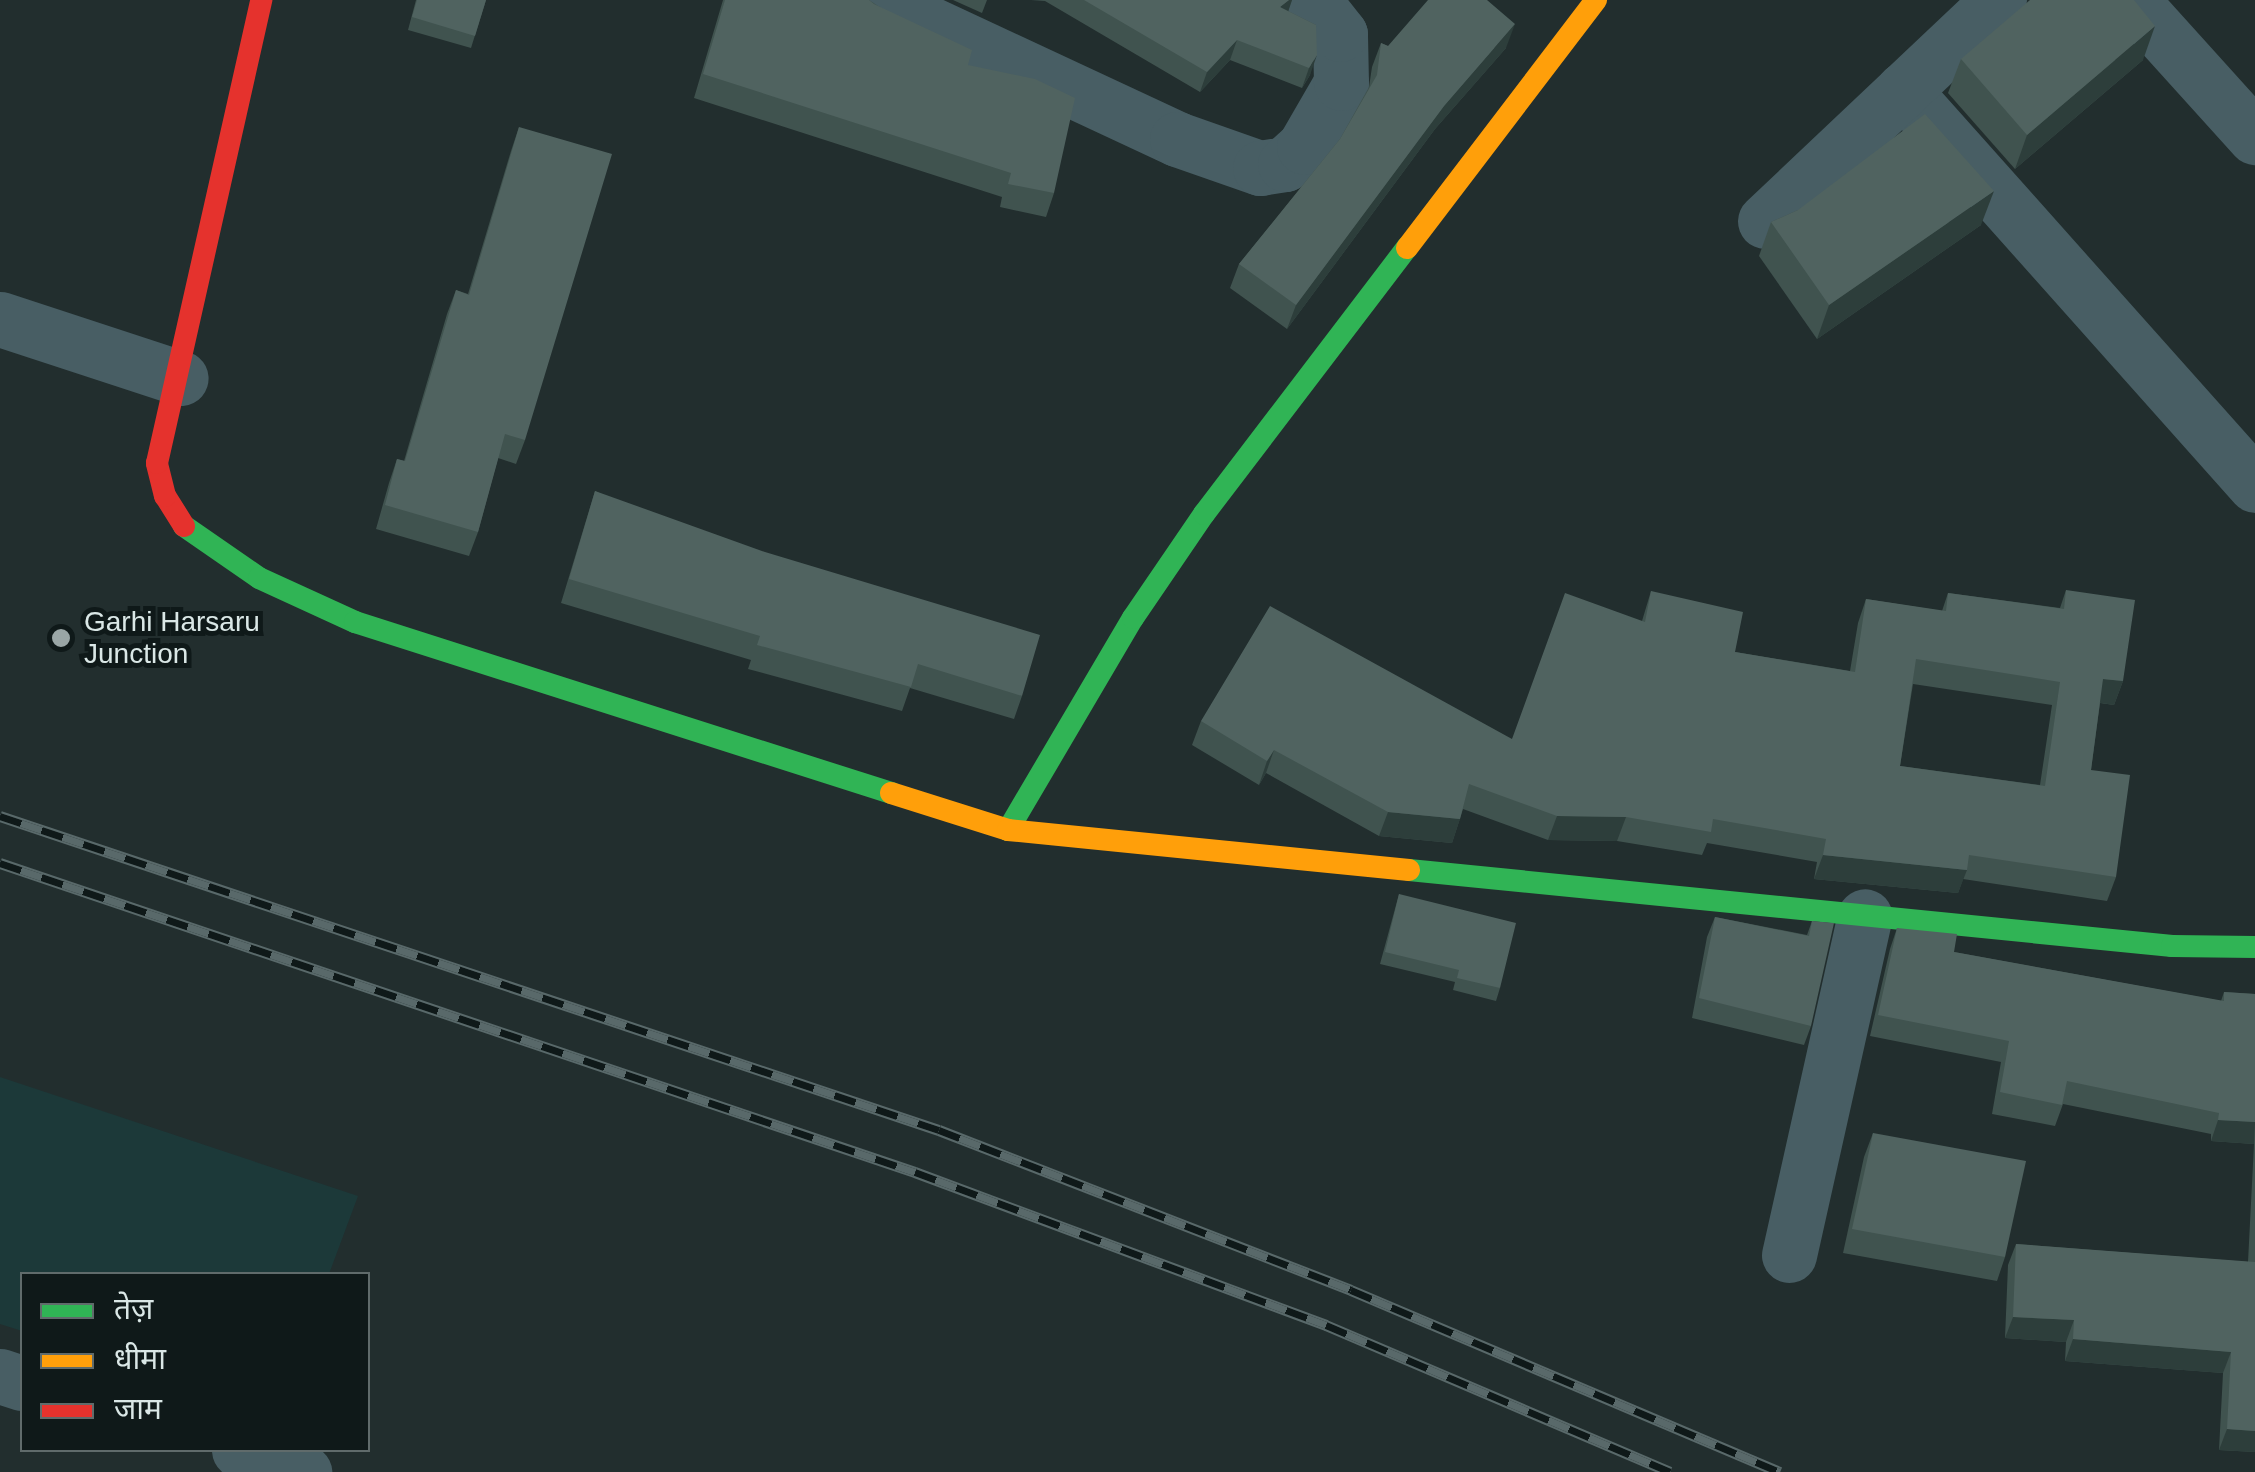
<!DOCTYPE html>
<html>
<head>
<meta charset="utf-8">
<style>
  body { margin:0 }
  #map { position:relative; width:2255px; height:1472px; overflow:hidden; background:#222e2e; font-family:Helvetica,"Noto Sans Devanagari",sans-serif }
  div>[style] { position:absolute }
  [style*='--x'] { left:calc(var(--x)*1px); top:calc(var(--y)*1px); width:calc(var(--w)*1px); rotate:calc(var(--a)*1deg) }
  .built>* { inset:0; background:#1c3939 }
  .street>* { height:55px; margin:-27.5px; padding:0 27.5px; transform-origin:27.5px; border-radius:27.5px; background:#485e64 }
  .fast>* { height:22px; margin:-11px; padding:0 11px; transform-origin:11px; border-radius:11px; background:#30b455 }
  .slow>* { height:22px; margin:-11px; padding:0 11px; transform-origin:11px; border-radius:11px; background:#ff9f0a }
  .jam>* { height:22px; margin:-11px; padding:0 11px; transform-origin:11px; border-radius:11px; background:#e5322d }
  .rail>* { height:11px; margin-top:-5.5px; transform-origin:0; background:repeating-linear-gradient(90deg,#0f1919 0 22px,#59696a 0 44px); box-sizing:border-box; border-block:2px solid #59696a }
  .wall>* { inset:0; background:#40534f }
  .shaded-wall>* { inset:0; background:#2d3e3b }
  .building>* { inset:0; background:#506360 }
  .dots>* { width:28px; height:28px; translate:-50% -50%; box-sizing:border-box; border:5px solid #0f1919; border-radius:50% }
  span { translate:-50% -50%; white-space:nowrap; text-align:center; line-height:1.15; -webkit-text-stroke:10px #0f1919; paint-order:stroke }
  .poi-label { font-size:28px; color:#dae7e6 }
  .left { translate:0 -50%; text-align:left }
  .legend { position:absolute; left:20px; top:1272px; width:350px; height:180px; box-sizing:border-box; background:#0f1919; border:2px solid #606b6b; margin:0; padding:12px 18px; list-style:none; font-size:30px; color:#dae7e6 }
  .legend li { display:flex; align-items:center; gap:20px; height:50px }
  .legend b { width:50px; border:2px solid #606b6b }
</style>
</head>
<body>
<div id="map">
  <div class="built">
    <i style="clip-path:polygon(0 1077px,358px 1196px,329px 1274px,22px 1274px,22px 1331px,0 1324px)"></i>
  </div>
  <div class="street">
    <i style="--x:879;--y:0;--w:329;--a:25"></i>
    <i style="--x:1177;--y:139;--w:88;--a:19.3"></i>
    <i style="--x:1260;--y:168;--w:25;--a:-9"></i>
    <i style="--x:1285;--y:164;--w:25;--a:-42"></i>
    <i style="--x:1304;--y:147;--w:74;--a:-60"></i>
    <i style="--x:1341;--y:83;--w:49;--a:-91.2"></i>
    <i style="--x:1340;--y:34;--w:43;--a:-128.5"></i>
    <i style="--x:2131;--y:0;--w:185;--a:47.9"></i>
    <i style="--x:1903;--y:90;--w:529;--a:48.29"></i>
    <i style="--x:1765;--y:221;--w:322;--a:-43.4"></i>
    <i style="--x:0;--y:319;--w:190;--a:18.1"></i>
    <i style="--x:1789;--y:1255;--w:347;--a:-77.4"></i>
    <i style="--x:0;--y:1376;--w:23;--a:18"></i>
    <i style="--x:239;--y:1450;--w:69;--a:18.7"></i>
  </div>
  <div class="fast">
    <i style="--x:184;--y:526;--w:91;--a:34.7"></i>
    <i style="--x:259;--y:578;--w:106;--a:24.6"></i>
    <i style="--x:355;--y:622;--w:563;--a:17.69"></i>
    <i style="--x:1008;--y:830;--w:246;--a:-59.5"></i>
    <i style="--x:1133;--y:618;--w:126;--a:-55.7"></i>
    <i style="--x:1204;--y:514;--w:335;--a:-52.7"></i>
    <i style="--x:1409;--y:870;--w:767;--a:5.69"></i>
    <i style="--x:2172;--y:946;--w:83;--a:0.7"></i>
  </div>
  <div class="slow">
    <i style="--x:1407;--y:248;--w:312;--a:-52.7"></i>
    <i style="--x:891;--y:793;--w:123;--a:17.5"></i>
    <i style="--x:1008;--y:830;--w:403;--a:5.7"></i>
  </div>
  <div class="jam">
    <i style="--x:184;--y:526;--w:36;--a:-122"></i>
    <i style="--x:165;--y:496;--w:34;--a:-104"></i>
    <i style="--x:157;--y:463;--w:475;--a:-77.3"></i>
  </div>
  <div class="rail">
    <i style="--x:0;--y:816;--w:990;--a:18.49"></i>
    <i style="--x:939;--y:1130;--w:442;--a:21.2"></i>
    <i style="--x:1351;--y:1290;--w:466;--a:23"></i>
    <i style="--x:0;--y:863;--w:966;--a:18.66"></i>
    <i style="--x:915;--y:1172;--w:439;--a:20.4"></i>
    <i style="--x:1326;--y:1325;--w:374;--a:23.1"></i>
  </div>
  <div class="wall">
    <i style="clip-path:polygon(416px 0,486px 0,471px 48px,408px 30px)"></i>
    <i style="clip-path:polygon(723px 0,869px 0,968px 65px,1054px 193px,1046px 217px,1000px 207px,1002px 197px,694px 98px)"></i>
    <i style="clip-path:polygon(953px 0,987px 0,982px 13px)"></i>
    <i style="clip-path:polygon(1031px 0,1292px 0,1288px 11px,1316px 25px,1310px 75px,1302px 88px,1230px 60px,1200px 92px,1045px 1px)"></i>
    <i style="clip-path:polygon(1381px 43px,1388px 46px,1506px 48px,1435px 129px,1287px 329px,1230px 288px,1239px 264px,1340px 139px,1369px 87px,1372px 67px)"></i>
    <i style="clip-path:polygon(1961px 59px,2143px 60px,2015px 169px,1948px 93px)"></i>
    <i style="clip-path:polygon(519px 127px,525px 440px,516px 464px,498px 458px,478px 532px,469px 556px,376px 529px,389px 483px,397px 459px,404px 461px,447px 314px,456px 290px,468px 294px,511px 151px)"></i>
    <i style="clip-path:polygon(1798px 210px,1981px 225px,1817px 339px,1759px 256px,1771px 222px)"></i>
    <i style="clip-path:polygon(595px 491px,1022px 696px,1014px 719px,910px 688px,902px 711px,748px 669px,751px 660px,561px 603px)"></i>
    <i style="clip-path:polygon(evenodd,2066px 590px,2123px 681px,2114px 705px,2100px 703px,2091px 770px,2116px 877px,2107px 901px,1963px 879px,1958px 893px,1814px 879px,1817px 862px,1707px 843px,1702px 855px,1617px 841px,1548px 840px,1463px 809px,1452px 843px,1379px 836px,1266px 773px,1259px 785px,1192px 745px,1201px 721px,1512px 739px,1642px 621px,1651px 591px,1735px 652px,1850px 671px,1858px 623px,1866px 599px,1942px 611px,1948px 593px,2060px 608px,2066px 590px,1913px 684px,2052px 705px,2040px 785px,1900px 766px,1913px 684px)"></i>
    <i style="clip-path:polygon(1399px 894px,1500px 988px,1496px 1001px,1453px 990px,1455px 982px,1380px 964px)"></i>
    <i style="clip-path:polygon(1715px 917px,1807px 935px,1812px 921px,1811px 1026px,1804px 1045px,1692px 1018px,1707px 937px)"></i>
    <i style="clip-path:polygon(1897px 928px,1954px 952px,2221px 1001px,2224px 992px,2255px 994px,2255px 1452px,2219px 1450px,2223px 1373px,2065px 1361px,2066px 1342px,2005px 1338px,2008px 1265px,2016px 1244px,2248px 1262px,2254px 1144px,2211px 1141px,2211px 1134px,2063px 1104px,2055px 1126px,1992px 1114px,2001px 1062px,1870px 1036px,1890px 949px)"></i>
    <i style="clip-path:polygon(1873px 1133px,2005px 1257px,1997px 1281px,1843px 1253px,1864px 1157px)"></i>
  </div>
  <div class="shaded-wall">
    <i style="clip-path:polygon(1289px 0,1292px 0,1287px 15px,1280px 7px)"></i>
    <i style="clip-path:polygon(1515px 24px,1506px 48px,1435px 129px,1287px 329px,1296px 305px,1444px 106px)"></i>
    <i style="clip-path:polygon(2155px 26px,2143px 60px,2015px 169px,2027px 135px)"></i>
    <i style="clip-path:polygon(1237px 40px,1230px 60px,1200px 92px,1207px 72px)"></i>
    <i style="clip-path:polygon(1317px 55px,1310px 75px,1302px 88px,1309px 68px)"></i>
    <i style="clip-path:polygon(1994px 191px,1981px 225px,1817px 339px,1829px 305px)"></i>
    <i style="clip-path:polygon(2103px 679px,2123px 681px,2114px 705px,2095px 702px)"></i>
    <i style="clip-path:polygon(1274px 750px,1266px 773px,1259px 785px,1267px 761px)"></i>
    <i style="clip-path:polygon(1388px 812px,1460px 819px,1452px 843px,1379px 836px)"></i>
    <i style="clip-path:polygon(1557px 816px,1626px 817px,1617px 841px,1548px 840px)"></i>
    <i style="clip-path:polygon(1823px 855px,1967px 870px,1958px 893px,1814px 879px)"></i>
    <i style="clip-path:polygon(2218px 1120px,2255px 1122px,2254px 1144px,2211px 1141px)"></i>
    <i style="clip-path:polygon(2013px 1317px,2074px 1320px,2066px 1342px,2005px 1338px)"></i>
    <i style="clip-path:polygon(2073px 1339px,2231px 1352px,2223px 1373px,2065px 1361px)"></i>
    <i style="clip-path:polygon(2227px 1429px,2255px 1431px,2255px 1452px,2219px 1450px)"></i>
  </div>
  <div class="building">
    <i style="clip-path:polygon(417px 0,486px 0,475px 36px,412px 17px)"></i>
    <i style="clip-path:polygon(725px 0,869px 0,874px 4px,972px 50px,968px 65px,1035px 79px,1075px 98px,1054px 193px,1008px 184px,1011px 173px,703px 74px)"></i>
    <i style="clip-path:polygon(1084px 0,1289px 0,1280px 7px,1316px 25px,1317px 55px,1309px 68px,1237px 40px,1207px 72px)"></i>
    <i style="clip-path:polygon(1428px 0,1487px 0,1515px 24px,1444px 106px,1296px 305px,1239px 264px,1340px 139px,1377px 75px,1381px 43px,1388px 46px)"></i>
    <i style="clip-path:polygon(2030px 0,2134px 0,2155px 26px,2027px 135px,1961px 59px)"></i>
    <i style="clip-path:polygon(1925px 114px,1994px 191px,1829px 305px,1771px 222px,1798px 210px)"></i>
    <i style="clip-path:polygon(519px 127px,612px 154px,525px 440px,505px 434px,478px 532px,385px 505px,397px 459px,405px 461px,456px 290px,469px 295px)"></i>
    <i style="clip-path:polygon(595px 491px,765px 552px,1040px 635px,1022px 696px,918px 664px,911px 687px,757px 645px,760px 636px,569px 579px)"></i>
    <i style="clip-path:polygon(evenodd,2066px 590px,2135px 600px,2123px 681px,2103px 679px,2091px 770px,2130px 775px,2116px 877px,1969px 855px,1967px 870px,1823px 855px,1826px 839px,1713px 819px,1711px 832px,1626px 817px,1557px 816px,1469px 784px,1460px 819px,1388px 812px,1274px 750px,1267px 761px,1201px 721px,1270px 606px,1512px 739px,1565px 593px,1645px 622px,1651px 591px,1743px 612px,1735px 652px,1855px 672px,1866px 599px,1946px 611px,1948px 593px,2064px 609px,2066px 590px,1916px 659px,2060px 682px,2045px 786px,1900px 766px,1916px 659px)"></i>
    <i style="clip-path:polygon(1399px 894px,1516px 923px,1500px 988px,1457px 978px,1459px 970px,1385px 952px)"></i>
    <i style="clip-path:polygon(1715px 917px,1809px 936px,1812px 921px,1834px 923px,1811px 1026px,1699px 998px)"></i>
    <i style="clip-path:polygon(1897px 928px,1957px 934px,1954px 952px,2224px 1001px,2224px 992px,2255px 994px,2255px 1122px,2218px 1120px,2219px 1113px,2067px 1081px,2062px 1105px,2000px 1092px,2009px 1041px,1878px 1015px)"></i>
    <i style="clip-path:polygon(1873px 1133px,2026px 1161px,2005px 1257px,1852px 1229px)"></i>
    <i style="clip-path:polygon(2016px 1244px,2255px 1262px,2255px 1431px,2227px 1429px,2231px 1352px,2073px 1339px,2074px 1320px,2013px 1317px)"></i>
  </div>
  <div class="dots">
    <i style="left:61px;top:638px;background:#9aa6a6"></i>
  </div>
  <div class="poi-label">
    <span class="left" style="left:84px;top:638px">Garhi Harsaru<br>Junction</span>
  </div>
  <ul class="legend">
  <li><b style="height:12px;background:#30b455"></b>तेज़</li>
  <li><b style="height:12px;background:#ff9f0a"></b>धीमा</li>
  <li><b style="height:12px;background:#e5322d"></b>जाम</li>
  </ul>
</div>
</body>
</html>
